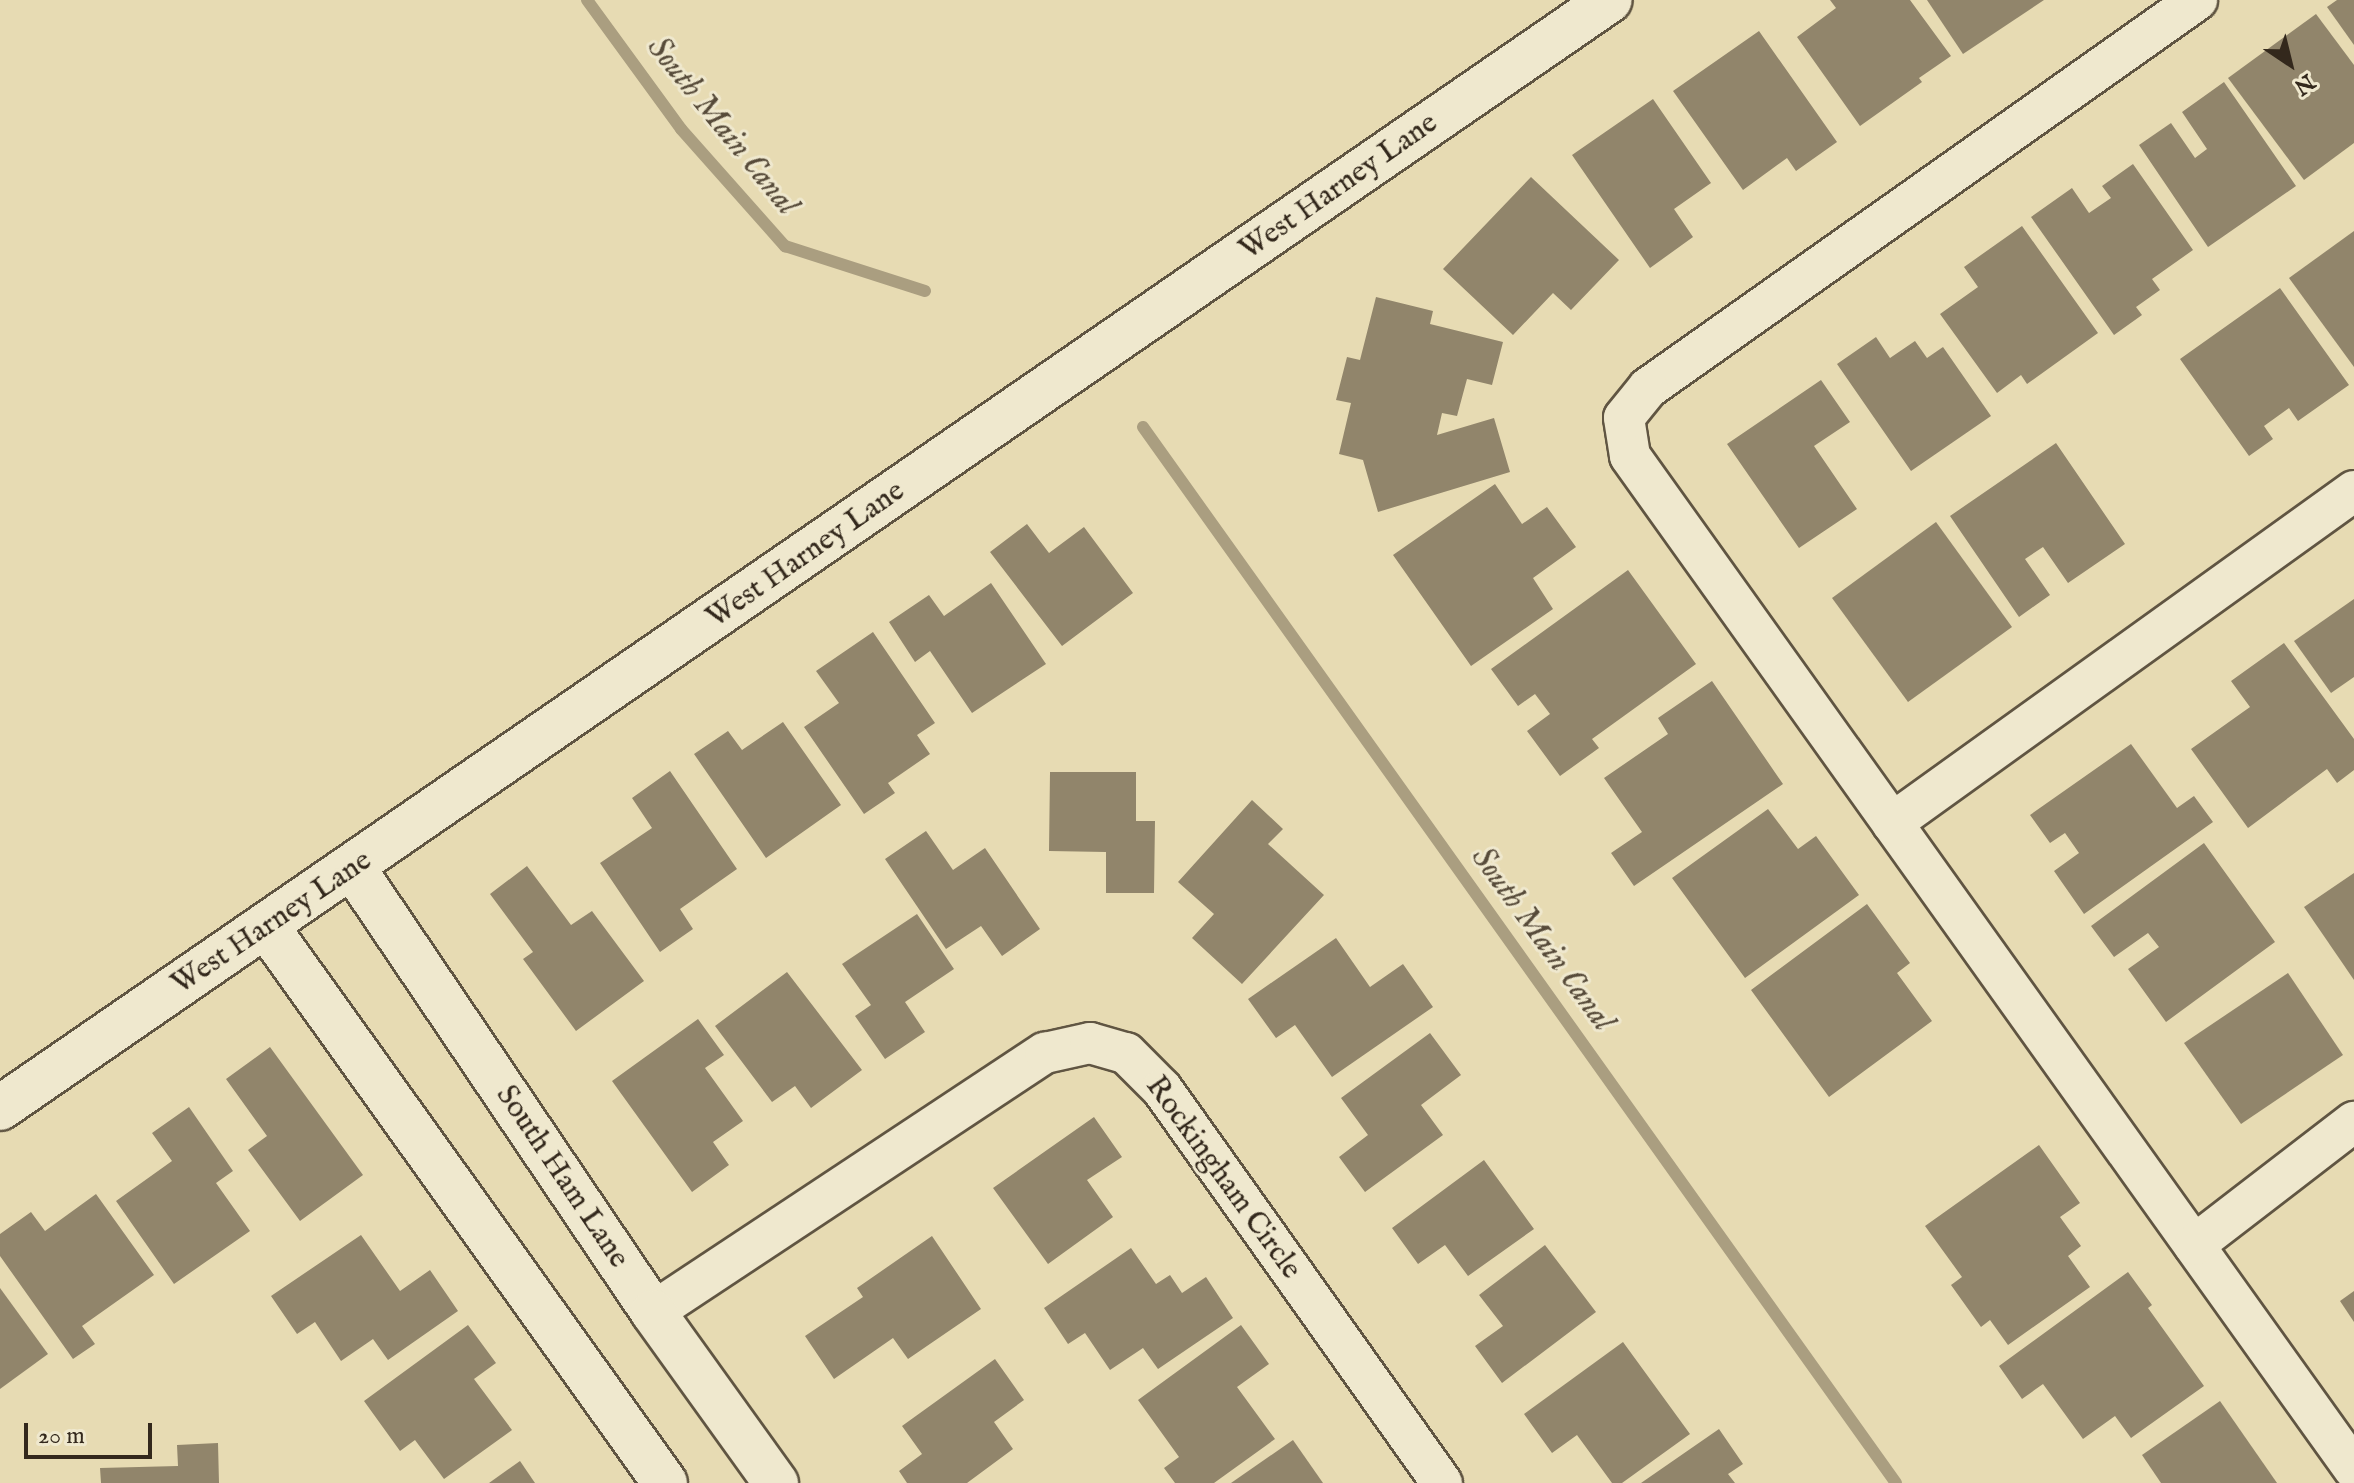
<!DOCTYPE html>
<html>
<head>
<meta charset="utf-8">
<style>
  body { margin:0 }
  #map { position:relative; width:2354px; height:1483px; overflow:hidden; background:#e7dbb3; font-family:"IM FELL English",serif }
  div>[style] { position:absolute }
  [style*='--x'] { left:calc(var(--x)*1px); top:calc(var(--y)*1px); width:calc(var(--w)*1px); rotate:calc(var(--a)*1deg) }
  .stream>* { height:12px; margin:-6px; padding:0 6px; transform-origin:6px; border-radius:6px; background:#aa9e80 }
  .building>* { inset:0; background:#91856b }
  .roads { filter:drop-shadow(2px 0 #605542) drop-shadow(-2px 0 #605542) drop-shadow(0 2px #605542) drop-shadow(0 -2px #605542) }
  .street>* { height:40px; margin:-20px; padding:0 20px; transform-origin:20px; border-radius:20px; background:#efe8ce }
  .secondary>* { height:44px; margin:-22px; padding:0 22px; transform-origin:22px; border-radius:22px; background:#efe8ce }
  span { translate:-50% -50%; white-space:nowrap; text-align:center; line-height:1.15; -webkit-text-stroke:6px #efe8ce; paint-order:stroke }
  .street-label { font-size:30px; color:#33281c }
  .water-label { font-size:32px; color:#574b3a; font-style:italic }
  .north { position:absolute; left:2250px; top:24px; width:80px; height:80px; -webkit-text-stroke:6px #efe8ce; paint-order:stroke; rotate:145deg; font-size:22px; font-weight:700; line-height:32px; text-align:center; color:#33281c }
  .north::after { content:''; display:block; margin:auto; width:28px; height:36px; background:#33281c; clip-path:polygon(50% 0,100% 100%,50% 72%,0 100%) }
  .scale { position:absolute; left:24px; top:1423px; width:128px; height:36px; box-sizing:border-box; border:4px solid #33281c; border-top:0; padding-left:10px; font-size:24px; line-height:28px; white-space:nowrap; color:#33281c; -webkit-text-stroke:6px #efe8ce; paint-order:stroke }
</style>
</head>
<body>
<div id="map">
  <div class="stream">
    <i style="--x:587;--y:0;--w:160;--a:53.9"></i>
    <i style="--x:681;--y:129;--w:157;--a:48.4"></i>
    <i style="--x:785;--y:246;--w:147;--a:17.8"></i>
    <i style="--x:1143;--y:427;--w:1297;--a:54.51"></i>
  </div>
  <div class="building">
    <i style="clip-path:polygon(1830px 0,1910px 0,1951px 56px,1919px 78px,1922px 82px,1860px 126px,1797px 37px,1836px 8px)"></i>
    <i style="clip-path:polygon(1927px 0,2044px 0,1963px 54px)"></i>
    <i style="clip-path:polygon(2337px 0,2354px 0,2354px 45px,2327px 7px)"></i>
    <i style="clip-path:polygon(2316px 14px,2354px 65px,2354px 143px,2304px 180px,2228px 78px)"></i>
    <i style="clip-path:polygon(1759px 31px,1837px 142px,1796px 171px,1787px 158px,1743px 190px,1673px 91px)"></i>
    <i style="clip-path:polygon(2224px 82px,2296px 186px,2208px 247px,2139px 145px,2171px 123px,2195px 158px,2207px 149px,2182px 112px)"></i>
    <i style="clip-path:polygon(1653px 99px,1711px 183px,1674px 209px,1693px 237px,1650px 268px,1572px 155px)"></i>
    <i style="clip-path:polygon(2133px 164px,2193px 250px,2152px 279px,2160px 290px,2136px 307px,2142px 315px,2114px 335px,2031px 217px,2072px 188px,2089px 213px,2111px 198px,2102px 186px)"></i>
    <i style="clip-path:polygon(1531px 177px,1619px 260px,1571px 310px,1553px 293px,1513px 335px,1443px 269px)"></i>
    <i style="clip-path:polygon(2022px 226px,2098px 333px,2027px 384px,2021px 375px,1997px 393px,1940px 314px,1978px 287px,1964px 267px)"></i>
    <i style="clip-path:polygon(2354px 231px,2354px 367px,2289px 278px)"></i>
    <i style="clip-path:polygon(2280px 288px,2349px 385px,2298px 421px,2289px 408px,2264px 426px,2273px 439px,2249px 456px,2180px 359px)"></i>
    <i style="clip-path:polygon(1376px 297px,1433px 311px,1430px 324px,1503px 342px,1492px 385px,1467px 379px,1457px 416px,1442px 413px,1437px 435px,1494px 418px,1510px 472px,1378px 512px,1363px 460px,1339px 454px,1351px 403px,1336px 400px,1347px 357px,1360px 360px)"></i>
    <i style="clip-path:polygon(1876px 337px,1890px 358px,1915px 341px,1927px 358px,1943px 347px,1991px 416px,1911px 471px,1837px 364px)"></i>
    <i style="clip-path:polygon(1821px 380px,1850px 422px,1814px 446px,1857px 509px,1799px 548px,1727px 444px)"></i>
    <i style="clip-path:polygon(2056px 443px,2125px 544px,2068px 583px,2043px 547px,2025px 559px,2050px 595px,2019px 617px,1950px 516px)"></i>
    <i style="clip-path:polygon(1495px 484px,1522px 524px,1547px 507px,1576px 547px,1533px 578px,1553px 609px,1471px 666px,1393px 555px)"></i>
    <i style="clip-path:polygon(1936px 522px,2012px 627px,1908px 702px,1832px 598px)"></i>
    <i style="clip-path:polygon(1027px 524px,1049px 553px,1084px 527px,1133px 593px,1062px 646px,990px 552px)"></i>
    <i style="clip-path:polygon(1628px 570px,1696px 664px,1592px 739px,1599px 748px,1560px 776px,1527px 731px,1550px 714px,1535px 694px,1518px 706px,1491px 669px)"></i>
    <i style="clip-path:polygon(991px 583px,1046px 664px,972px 713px,930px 651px,915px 662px,889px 622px,929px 595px,944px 616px)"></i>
    <i style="clip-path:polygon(2354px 599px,2354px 677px,2331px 693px,2294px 641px)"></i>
    <i style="clip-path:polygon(873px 632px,935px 723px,917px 735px,930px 754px,888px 783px,895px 793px,864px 814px,804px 727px,839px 703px,816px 671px)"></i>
    <i style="clip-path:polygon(2284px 643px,2354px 739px,2354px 770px,2337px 783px,2327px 769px,2248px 828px,2191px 749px,2250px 707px,2231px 681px)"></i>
    <i style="clip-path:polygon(1712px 681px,1783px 784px,1634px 886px,1611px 853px,1642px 832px,1604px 778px,1668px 734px,1658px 718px)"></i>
    <i style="clip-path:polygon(783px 722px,841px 805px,766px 858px,694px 754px,728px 731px,742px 750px)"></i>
    <i style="clip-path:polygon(2131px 744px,2177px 808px,2194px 796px,2213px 822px,2084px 914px,2054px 871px,2079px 853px,2065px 833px,2050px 843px,2030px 815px)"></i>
    <i style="clip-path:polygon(670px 771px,737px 869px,680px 909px,693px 929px,660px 952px,600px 863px,652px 828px,632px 798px)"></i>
    <i style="clip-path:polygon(1050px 772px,1136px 772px,1136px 821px,1155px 821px,1154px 893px,1106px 893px,1106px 852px,1049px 851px)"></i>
    <i style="clip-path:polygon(1252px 800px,1283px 829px,1268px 844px,1324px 895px,1242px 984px,1192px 938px,1214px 914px,1178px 882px)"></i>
    <i style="clip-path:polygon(1768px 809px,1798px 849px,1816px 836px,1859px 895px,1745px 978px,1672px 878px)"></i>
    <i style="clip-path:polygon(926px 831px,953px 870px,985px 848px,1040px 929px,1002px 956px,981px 926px,946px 949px,885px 859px)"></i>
    <i style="clip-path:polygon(2204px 843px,2275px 942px,2166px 1022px,2128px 969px,2159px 947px,2148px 933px,2114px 957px,2091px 926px)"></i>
    <i style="clip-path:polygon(527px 866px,571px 925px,592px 911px,644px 981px,576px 1031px,523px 959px,533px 952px,490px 894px)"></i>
    <i style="clip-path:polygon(2354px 873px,2354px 980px,2304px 907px)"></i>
    <i style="clip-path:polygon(1867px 904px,1910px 963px,1897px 973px,1932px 1021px,1829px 1097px,1751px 990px)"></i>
    <i style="clip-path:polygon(917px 914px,954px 969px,905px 1002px,925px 1032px,885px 1059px,855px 1016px,871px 1005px,842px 964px)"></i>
    <i style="clip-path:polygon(1336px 938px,1370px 987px,1403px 964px,1433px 1007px,1332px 1077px,1295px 1025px,1276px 1038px,1248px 999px)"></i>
    <i style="clip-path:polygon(787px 972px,862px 1070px,811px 1108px,795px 1086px,772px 1102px,715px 1026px)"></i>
    <i style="clip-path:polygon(2288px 973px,2343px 1055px,2241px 1124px,2184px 1043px)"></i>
    <i style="clip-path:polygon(698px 1019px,724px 1055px,705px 1068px,743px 1121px,713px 1142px,729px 1165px,692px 1192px,612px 1081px)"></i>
    <i style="clip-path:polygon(1430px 1033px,1461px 1075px,1421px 1105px,1443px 1135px,1365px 1192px,1339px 1157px,1368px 1135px,1341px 1098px)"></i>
    <i style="clip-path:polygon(270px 1047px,363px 1175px,300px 1221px,248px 1150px,267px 1136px,226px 1079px)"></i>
    <i style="clip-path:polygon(189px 1107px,233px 1171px,216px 1183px,250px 1231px,174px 1284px,116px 1201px,172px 1161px,152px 1133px)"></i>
    <i style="clip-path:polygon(1094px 1117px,1122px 1157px,1087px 1180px,1113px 1217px,1048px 1264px,993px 1188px)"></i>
    <i style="clip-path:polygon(2039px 1145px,2080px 1203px,2060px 1217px,2081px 1246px,2068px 1256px,2090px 1287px,2008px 1345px,1990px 1320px,1981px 1327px,1951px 1285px,1962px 1277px,1925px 1226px)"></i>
    <i style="clip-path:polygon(1484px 1160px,1534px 1229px,1468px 1276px,1445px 1245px,1418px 1264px,1392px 1228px)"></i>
    <i style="clip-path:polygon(96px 1194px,154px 1275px,82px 1326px,95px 1344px,73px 1359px,0 1256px,0 1234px,31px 1212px,45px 1231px)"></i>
    <i style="clip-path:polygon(361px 1235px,400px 1291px,430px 1270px,458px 1311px,388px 1360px,373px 1339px,341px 1361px,315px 1322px,297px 1334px,271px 1296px)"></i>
    <i style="clip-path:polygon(932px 1236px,981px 1309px,908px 1359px,893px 1338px,834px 1379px,805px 1336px,863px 1297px,857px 1288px)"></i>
    <i style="clip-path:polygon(1545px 1245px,1596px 1312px,1502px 1383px,1475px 1346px,1503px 1326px,1479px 1295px)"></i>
    <i style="clip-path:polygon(1131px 1248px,1156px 1284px,1170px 1275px,1182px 1293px,1206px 1277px,1233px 1318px,1158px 1369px,1143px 1348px,1110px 1370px,1085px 1333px,1068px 1344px,1044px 1308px)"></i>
    <i style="clip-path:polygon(2128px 1272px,2152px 1305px,2148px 1308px,2204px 1386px,2131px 1438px,2115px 1416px,2083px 1439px,2043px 1384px,2022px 1399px,1999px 1366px)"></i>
    <i style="clip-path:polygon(0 1288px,48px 1354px,0 1389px)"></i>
    <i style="clip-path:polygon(2354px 1291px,2354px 1322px,2340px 1301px)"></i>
    <i style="clip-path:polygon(468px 1325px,496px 1363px,474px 1379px,512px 1430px,444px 1479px,415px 1440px,400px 1451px,364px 1401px)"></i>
    <i style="clip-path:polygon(1241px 1325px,1269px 1364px,1237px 1387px,1275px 1439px,1214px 1483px,1175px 1483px,1164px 1468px,1179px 1457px,1138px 1400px)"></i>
    <i style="clip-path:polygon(1623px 1342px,1690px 1434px,1622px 1483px,1612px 1483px,1577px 1435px,1552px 1453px,1524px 1414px)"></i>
    <i style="clip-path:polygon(995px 1359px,1024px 1400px,994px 1422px,1013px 1449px,967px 1483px,907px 1483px,899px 1471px,922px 1454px,902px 1426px)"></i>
    <i style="clip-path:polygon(2220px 1401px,2277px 1483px,2161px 1483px,2142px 1455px)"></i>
    <i style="clip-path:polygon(1719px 1429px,1743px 1464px,1728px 1474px,1735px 1483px,1641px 1483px)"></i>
    <i style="clip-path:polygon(1293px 1440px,1323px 1483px,1231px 1483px)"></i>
    <i style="clip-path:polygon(218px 1443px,219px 1483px,101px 1483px,100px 1468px,178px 1466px,177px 1445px)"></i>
    <i style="clip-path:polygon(520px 1461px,535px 1483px,489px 1483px)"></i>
  </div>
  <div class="roads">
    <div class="street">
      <i style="--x:2197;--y:0;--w:672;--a:144.75"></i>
      <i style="--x:1648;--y:388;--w:38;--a:129"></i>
      <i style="--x:1624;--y:418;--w:38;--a:81"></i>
      <i style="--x:1630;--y:456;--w:1245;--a:54.45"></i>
      <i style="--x:1892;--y:823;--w:569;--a:-35.7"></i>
      <i style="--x:2194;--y:1245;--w:202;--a:-37.6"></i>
      <i style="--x:653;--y:1312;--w:470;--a:-33.5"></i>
      <i style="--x:1045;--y:1053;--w:46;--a:-12.5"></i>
      <i style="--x:1090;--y:1043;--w:37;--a:16"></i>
      <i style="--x:1126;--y:1053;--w:51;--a:45"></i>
      <i style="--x:1162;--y:1089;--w:483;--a:54.6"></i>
    </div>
    <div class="secondary">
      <i style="--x:353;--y:868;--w:536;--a:55.95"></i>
      <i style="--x:653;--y:1312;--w:211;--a:54.3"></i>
      <i style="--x:266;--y:926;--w:685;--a:54.38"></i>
      <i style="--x:0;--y:1108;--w:1954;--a:-34.54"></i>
    </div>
  </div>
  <div class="street-label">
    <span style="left:1339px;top:187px;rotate:-35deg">West Harney Lane</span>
    <span style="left:806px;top:555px;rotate:-35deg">West Harney Lane</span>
    <span style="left:272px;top:923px;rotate:-34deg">West Harney Lane</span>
    <span style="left:562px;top:1177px;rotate:56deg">South Ham Lane</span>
    <span style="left:1223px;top:1178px;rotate:54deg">Rockingham Circle</span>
  </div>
  <div class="water-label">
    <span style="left:721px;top:127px;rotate:51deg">South Main Canal</span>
    <span style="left:1541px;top:940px;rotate:54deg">South Main Canal</span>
  </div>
  <div class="north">N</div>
  <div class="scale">20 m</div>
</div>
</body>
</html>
